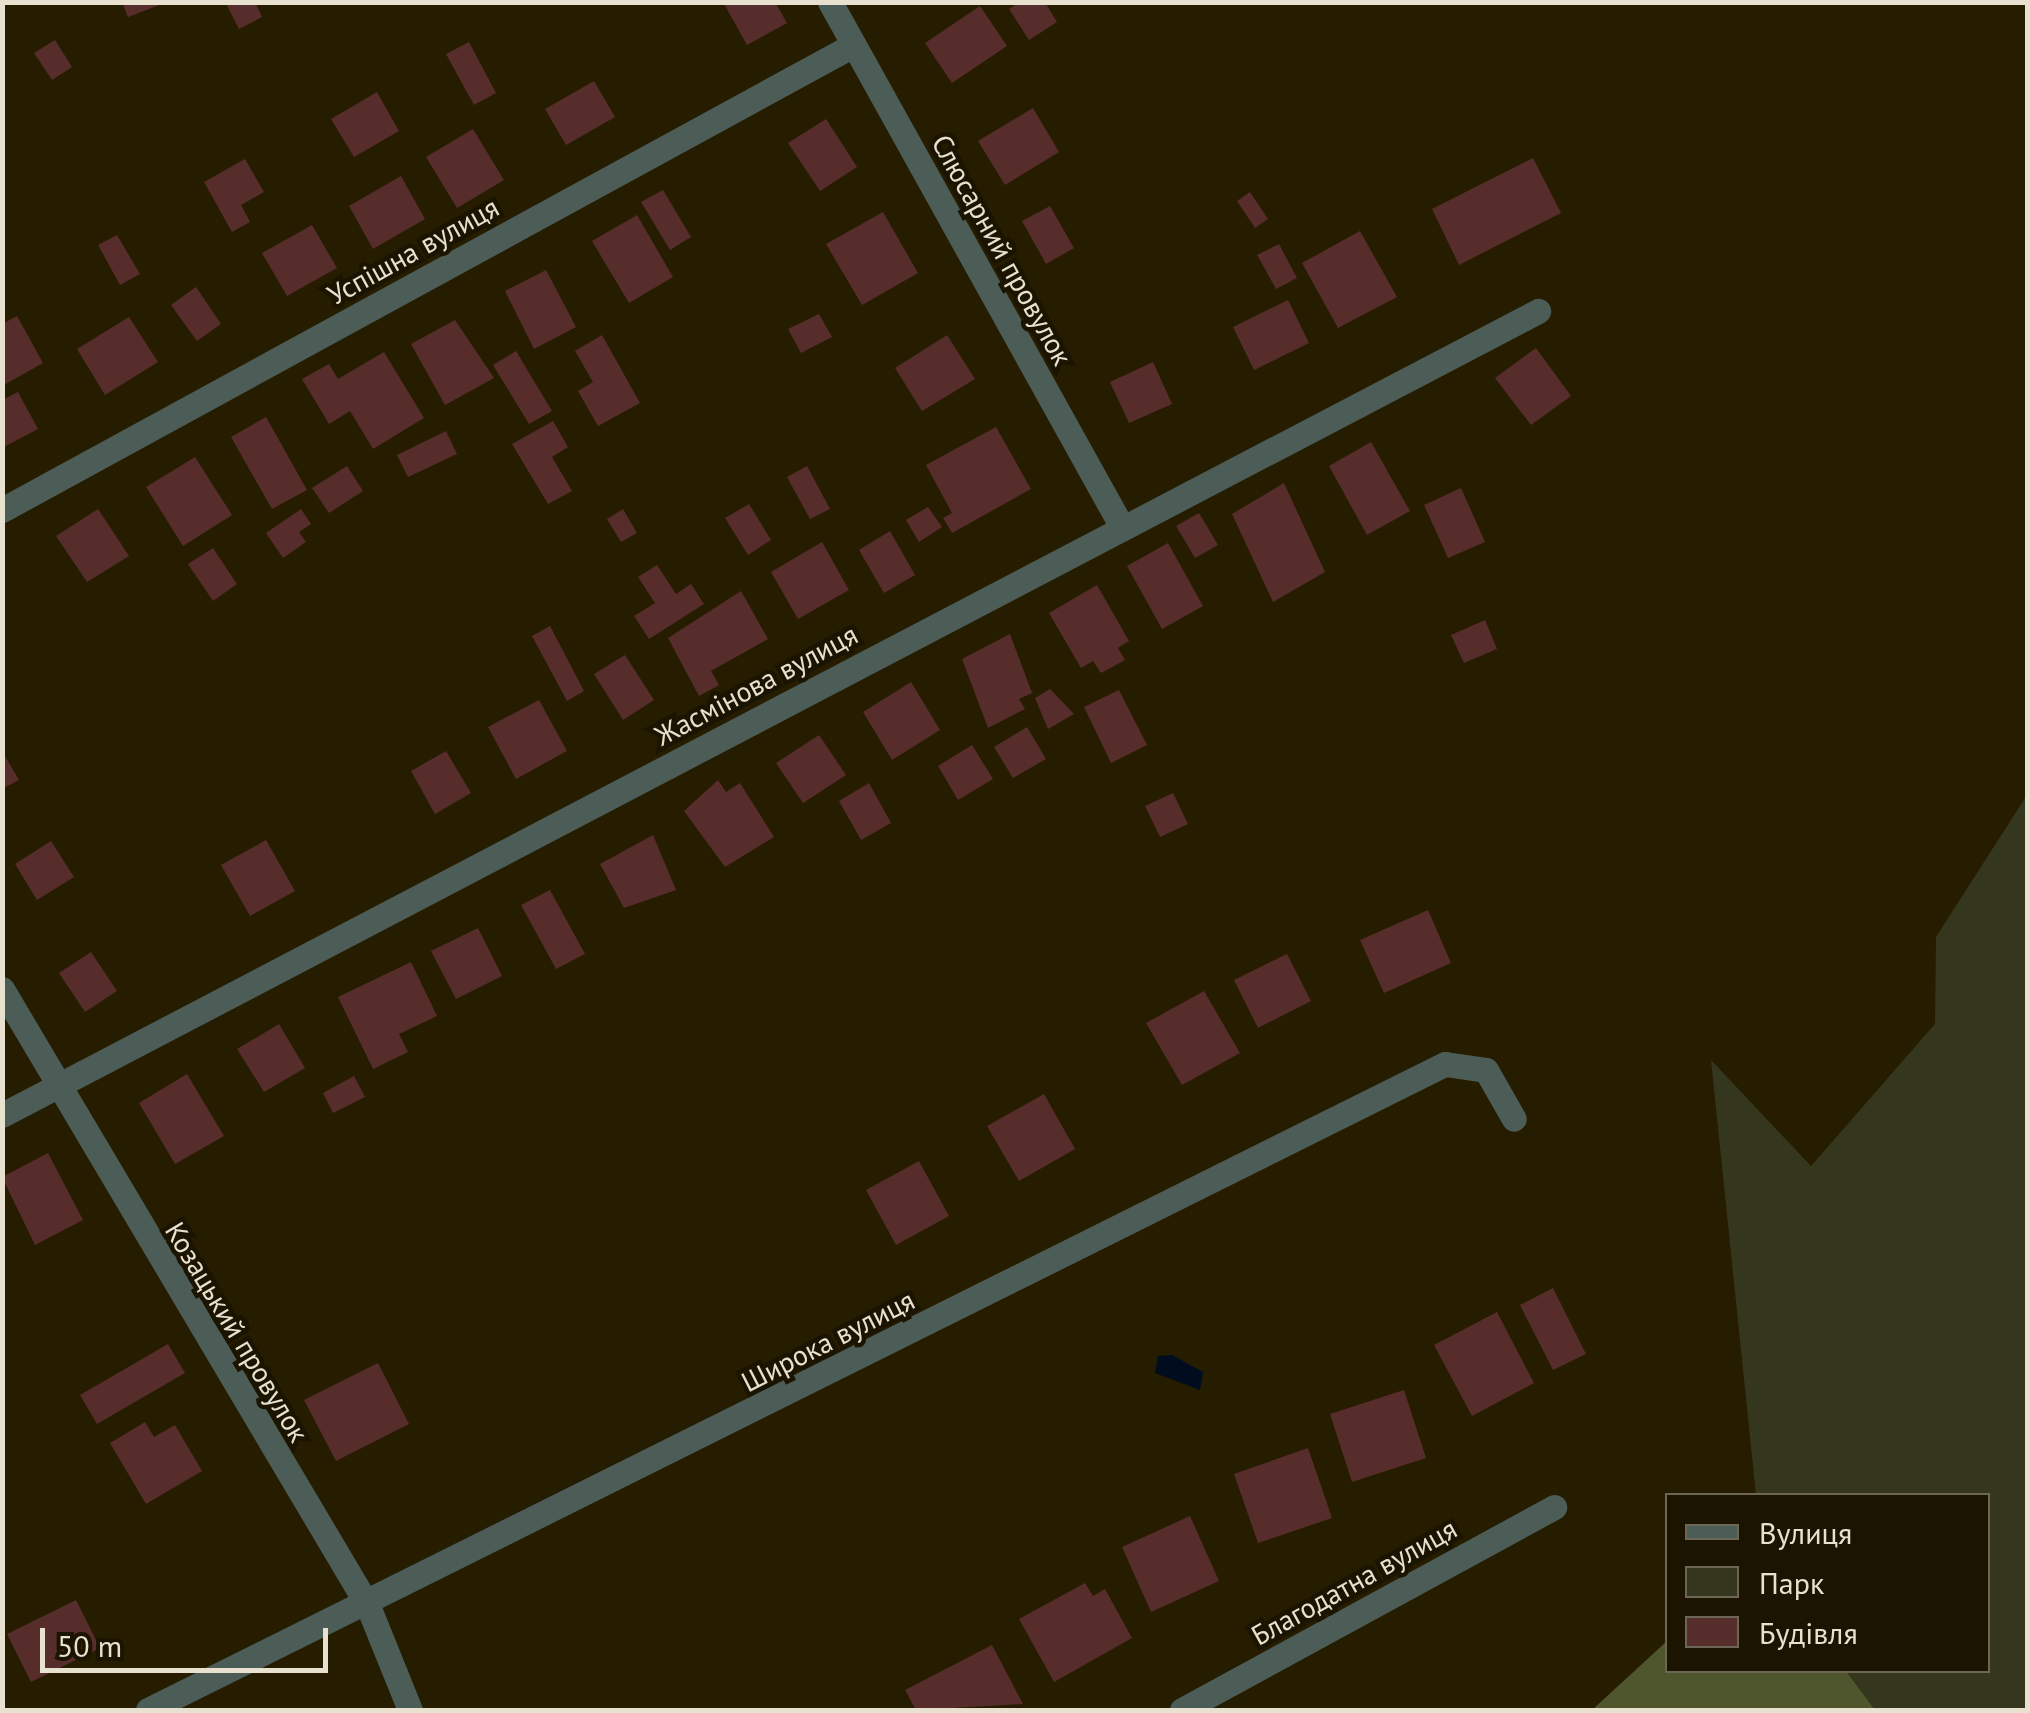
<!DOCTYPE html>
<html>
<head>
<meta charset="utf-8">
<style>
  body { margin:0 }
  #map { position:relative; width:2030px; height:1713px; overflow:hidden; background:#261c00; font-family:"PT Sans",sans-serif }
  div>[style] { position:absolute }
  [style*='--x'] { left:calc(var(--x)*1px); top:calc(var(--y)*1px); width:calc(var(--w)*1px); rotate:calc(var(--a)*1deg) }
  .green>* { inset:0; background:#34371e }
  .forest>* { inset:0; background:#4f552c }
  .water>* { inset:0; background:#000d1f }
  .building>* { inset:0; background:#572d2b }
  .minor>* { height:25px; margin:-12.5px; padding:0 12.5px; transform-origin:12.5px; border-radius:12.5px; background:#4c5c57 }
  span { translate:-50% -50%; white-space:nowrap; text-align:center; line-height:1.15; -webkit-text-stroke:9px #1b1401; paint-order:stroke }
  .street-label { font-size:28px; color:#e8e1d0 }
  .frame { position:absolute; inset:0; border:5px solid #e8e1d0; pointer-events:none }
  .legend { position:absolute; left:1665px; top:1493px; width:325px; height:180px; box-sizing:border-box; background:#1b1401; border:2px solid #6d6654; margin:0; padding:12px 18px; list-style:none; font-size:30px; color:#e8e1d0 }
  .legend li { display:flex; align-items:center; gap:20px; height:50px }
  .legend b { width:50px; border:2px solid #6d6654 }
  .scale { position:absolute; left:40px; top:1628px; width:288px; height:45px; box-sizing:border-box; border:5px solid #e8e1d0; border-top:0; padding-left:12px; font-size:30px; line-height:35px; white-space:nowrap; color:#e8e1d0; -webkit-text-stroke:8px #1b1401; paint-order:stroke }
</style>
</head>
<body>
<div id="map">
  <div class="green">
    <i style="clip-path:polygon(2027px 795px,2027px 1710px,1875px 1710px,1846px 1671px,1988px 1670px,1988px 1496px,1756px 1495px,1711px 1060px,1811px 1166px,1935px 1024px,1936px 937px)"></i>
  </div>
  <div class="forest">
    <i style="clip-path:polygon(1667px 1641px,1668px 1670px,1846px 1671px,1875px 1710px,1592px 1710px)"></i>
  </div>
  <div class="water">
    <i style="clip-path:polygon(1172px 1355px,1203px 1372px,1200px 1390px,1155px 1373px,1158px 1356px)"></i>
  </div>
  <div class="building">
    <i style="clip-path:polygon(122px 2px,165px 2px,165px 3px,128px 17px)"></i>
    <i style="clip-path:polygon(225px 2px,255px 2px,262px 17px,239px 29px)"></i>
    <i style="clip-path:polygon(723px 2px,775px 2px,787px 23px,747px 45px)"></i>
    <i style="clip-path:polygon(1020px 2px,1045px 2px,1057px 22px,1029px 40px,1009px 9px)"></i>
    <i style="clip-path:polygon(980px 6px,1007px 46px,952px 83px,925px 43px)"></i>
    <i style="clip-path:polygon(55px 40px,72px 67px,52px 80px,34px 53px)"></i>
    <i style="clip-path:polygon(469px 42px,496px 93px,474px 105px,446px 54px)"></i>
    <i style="clip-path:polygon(594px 81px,615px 117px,566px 145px,545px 109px)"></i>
    <i style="clip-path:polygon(377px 92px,399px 131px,354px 157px,331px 119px)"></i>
    <i style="clip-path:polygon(1033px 108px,1059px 152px,1005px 185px,978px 141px)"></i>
    <i style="clip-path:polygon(826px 119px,857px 167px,820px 191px,788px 143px)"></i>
    <i style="clip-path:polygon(473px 129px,504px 180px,457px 208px,426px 157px)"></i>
    <i style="clip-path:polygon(1533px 158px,1561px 213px,1459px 265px,1432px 209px)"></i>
    <i style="clip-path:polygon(245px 159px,264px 192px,241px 205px,250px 222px,232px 232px,204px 182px)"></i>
    <i style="clip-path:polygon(401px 176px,425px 219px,373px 249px,349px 206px)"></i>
    <i style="clip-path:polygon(663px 190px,691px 237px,670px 250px,641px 202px)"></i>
    <i style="clip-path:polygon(1250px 192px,1268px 219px,1255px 228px,1237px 201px)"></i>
    <i style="clip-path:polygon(1050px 206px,1074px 248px,1046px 264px,1022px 221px)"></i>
    <i style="clip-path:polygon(883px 212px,918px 273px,862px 305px,826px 244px)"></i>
    <i style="clip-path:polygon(637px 215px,673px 277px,629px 303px,592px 241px)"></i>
    <i style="clip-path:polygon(312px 225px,337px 268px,287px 296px,262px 253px)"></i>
    <i style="clip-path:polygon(1360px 231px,1397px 297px,1338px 328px,1302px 263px)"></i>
    <i style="clip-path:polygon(117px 235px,140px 274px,120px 285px,98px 245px)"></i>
    <i style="clip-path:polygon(1279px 244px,1297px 278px,1276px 289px,1257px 255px)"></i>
    <i style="clip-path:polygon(546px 270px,576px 327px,534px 349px,505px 291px)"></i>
    <i style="clip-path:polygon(196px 287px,221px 324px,197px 341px,171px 305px)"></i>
    <i style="clip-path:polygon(1288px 300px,1309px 343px,1254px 370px,1233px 327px)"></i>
    <i style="clip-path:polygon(819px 314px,832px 337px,801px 353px,788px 329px)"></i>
    <i style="clip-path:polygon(17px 316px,43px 363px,2px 386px,2px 324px)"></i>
    <i style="clip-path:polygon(129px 317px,158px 362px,105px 395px,77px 349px)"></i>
    <i style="clip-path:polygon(455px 320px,494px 378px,445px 405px,411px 344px)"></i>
    <i style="clip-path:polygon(602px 335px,640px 403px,598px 426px,578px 391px,593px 382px,575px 351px)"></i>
    <i style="clip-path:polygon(947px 335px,975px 379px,922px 411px,895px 368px)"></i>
    <i style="clip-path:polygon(1536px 348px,1571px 396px,1531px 425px,1495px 378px)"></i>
    <i style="clip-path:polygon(516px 351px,552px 411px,529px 424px,493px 365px)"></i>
    <i style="clip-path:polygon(384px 352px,424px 418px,373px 449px,350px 411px,329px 424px,302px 379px,329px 364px,338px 379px)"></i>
    <i style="clip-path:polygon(1153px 362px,1172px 404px,1129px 423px,1110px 382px)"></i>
    <i style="clip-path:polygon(18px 392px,38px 429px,2px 448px,2px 400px)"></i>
    <i style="clip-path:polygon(266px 417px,307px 490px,272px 509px,231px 437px)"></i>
    <i style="clip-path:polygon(553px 421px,568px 447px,552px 457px,572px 491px,548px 504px,512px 444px)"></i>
    <i style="clip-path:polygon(996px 427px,1031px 489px,952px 533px,943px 518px,952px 513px,926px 465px)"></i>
    <i style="clip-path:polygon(446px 431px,457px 454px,408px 477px,397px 455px)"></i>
    <i style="clip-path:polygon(1371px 442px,1410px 511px,1367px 535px,1329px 466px)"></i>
    <i style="clip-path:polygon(195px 457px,232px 515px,183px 546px,146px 487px)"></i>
    <i style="clip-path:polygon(347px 466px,363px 491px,329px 513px,312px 488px)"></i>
    <i style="clip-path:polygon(807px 466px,830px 509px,810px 519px,787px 477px)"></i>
    <i style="clip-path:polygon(1284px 483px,1325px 572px,1273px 602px,1232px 514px)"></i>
    <i style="clip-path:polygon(1461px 488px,1485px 542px,1448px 558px,1424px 505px)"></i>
    <i style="clip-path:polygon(749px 504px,771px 540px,748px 555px,725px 518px)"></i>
    <i style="clip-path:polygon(928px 507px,942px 527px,919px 542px,906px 520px)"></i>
    <i style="clip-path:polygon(98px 509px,129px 556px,87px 582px,56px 536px)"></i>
    <i style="clip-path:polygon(301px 509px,311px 524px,299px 532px,306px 542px,283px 558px,266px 533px)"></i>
    <i style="clip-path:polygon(623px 509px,637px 533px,621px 542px,607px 519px)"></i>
    <i style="clip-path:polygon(1199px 513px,1218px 545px,1195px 558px,1176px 526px)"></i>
    <i style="clip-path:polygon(890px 531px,915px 575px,884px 593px,859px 550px)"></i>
    <i style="clip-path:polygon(822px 542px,849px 590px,798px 619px,771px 572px)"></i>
    <i style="clip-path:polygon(1168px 543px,1203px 606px,1162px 629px,1127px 566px)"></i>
    <i style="clip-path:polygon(213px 548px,237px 584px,213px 601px,188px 564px)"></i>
    <i style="clip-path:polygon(657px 565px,676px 594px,691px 584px,704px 604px,649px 639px,634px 616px,655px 603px,638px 577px)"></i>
    <i style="clip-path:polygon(1097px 585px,1129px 641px,1118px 648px,1125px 660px,1101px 673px,1093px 661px,1081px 668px,1049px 613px)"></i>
    <i style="clip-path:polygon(741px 591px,768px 639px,711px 671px,719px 685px,699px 696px,668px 638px)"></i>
    <i style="clip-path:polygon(1485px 620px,1497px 649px,1464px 663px,1451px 635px)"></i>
    <i style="clip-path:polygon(550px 626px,584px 691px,567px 701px,532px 636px)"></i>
    <i style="clip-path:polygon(1010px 634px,1032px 693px,1019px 699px,1025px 709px,988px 728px,962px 659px)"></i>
    <i style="clip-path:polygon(625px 655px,654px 700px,623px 720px,594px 674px)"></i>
    <i style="clip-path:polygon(911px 682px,940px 730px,892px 760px,863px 712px)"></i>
    <i style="clip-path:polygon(1050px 689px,1074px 714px,1048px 729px,1035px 698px)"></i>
    <i style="clip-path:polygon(1119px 690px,1147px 745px,1111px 763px,1084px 707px)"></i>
    <i style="clip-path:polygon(539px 700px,567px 751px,516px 779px,488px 727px)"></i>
    <i style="clip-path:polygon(1027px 727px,1046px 759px,1013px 778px,994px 747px)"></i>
    <i style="clip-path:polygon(819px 735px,846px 775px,803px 803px,776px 763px)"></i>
    <i style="clip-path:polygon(972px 745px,993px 779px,958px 800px,938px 766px)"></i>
    <i style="clip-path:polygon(2px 751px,19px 780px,2px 789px)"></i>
    <i style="clip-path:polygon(446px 751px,471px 793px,435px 814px,411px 771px)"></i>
    <i style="clip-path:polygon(718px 780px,726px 792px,740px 783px,774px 837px,725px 867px,684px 811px)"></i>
    <i style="clip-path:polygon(869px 783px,891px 823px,861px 840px,839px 801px)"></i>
    <i style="clip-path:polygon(1173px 793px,1188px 824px,1160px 837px,1145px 806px)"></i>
    <i style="clip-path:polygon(653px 835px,676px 890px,624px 908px,600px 864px)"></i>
    <i style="clip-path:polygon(266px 840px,295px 891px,250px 916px,221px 865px)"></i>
    <i style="clip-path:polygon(51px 841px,74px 877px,37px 900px,15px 864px)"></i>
    <i style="clip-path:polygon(550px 890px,585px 954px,556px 969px,521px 905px)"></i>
    <i style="clip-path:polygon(1428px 910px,1451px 963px,1384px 993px,1360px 940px)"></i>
    <i style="clip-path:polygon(478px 928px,502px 976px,456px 999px,431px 951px)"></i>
    <i style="clip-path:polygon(91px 952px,117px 991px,85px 1012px,59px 973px)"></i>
    <i style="clip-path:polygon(1287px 954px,1311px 1001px,1258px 1028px,1234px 980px)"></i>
    <i style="clip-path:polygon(411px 962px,437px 1016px,399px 1034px,408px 1052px,373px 1069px,338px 997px)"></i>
    <i style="clip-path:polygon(1204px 991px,1240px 1053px,1182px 1085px,1146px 1023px)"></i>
    <i style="clip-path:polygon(279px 1024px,305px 1068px,264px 1092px,237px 1049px)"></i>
    <i style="clip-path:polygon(187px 1074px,224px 1136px,175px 1164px,139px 1103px)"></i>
    <i style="clip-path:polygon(354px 1076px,365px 1097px,333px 1113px,323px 1093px)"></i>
    <i style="clip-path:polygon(1044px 1094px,1075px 1149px,1019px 1181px,987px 1126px)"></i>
    <i style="clip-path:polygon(48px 1153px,83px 1220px,35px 1245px,2px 1177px)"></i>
    <i style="clip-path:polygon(919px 1161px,949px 1216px,896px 1245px,866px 1190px)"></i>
    <i style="clip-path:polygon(1553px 1288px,1586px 1354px,1553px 1370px,1520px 1305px)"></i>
    <i style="clip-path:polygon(1497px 1312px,1534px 1383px,1472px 1416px,1434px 1345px)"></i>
    <i style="clip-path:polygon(168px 1344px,185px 1373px,97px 1424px,80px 1395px)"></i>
    <i style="clip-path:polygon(378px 1363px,409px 1424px,336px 1461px,304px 1400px)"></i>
    <i style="clip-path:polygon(1404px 1390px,1426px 1458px,1352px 1482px,1330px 1414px)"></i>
    <i style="clip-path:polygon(145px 1422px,154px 1437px,175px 1425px,202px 1471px,146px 1504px,110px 1443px)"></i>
    <i style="clip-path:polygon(1308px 1448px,1332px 1518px,1258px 1543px,1234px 1474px)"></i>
    <i style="clip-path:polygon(1190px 1516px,1219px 1581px,1151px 1612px,1122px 1547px)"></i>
    <i style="clip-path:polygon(1085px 1583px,1093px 1596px,1105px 1589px,1132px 1638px,1054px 1682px,1019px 1619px)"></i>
    <i style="clip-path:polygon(76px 1600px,100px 1648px,31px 1682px,7px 1634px)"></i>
    <i style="clip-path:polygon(992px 1645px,1023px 1704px,916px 1710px,905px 1690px)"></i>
  </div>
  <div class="minor">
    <i style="--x:830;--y:2;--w:601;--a:60.92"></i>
    <i style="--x:2;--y:510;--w:970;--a:-28.65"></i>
    <i style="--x:2;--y:989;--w:717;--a:59.32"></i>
    <i style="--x:368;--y:1606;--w:112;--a:68"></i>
    <i style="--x:2;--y:1115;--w:1734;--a:-27.63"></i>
    <i style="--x:148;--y:1710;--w:1449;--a:-26.48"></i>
    <i style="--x:1445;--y:1064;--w:41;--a:8.3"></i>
    <i style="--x:1486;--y:1070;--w:56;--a:60.3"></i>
    <i style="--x:1182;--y:1710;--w:424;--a:-28.6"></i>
  </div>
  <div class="street-label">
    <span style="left:1002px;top:250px;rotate:61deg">Слюсарний провулок</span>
    <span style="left:413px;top:251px;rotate:-29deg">Успішна вулиця</span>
    <span style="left:756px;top:685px;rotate:-28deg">Жасмінова вулиця</span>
    <span style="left:237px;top:1332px;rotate:59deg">Козацький провулок</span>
    <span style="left:828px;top:1341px;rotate:-27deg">Широка вулиця</span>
    <span style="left:1354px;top:1582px;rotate:-29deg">Благодатна вулиця</span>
  </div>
  <div class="frame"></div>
  <ul class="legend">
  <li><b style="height:12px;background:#4c5c57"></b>Вулиця</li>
  <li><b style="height:28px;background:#34371e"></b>Парк</li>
  <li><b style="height:28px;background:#572d2b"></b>Будівля</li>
  </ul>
  <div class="scale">50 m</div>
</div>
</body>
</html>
